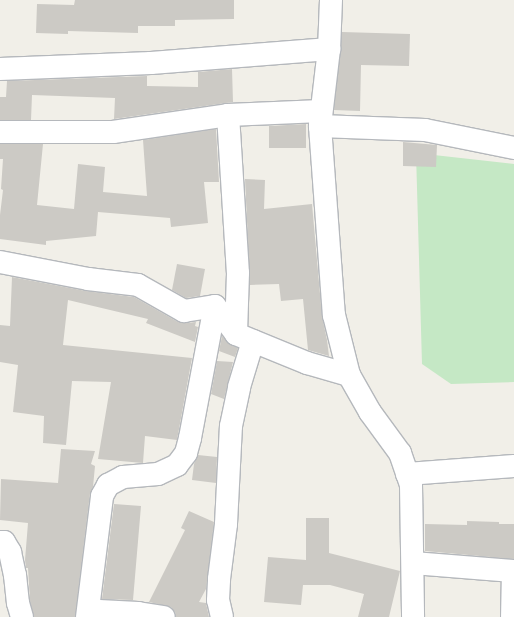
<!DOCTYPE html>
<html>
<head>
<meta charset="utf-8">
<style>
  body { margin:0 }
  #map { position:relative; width:514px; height:617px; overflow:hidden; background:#f1efe8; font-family:"Titillium Web",sans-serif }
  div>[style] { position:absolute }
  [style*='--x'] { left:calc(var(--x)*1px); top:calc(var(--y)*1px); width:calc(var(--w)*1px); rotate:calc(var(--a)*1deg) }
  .green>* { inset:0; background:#c5e8c5 }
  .building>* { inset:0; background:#cccac5 }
  .roads { filter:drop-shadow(1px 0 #b5b8bc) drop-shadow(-1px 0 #b5b8bc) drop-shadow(0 1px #b5b8bc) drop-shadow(0 -1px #b5b8bc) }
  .minor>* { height:22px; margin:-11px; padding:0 11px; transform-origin:11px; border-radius:11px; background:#fff }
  span { translate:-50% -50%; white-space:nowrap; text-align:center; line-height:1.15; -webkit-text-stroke:3.5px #fff; paint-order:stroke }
</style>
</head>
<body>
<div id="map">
  <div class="green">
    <i style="clip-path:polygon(416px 153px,514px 164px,514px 382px,451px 384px,422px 364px)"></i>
  </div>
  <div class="building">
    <i style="clip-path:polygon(75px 0,234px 0,234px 19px,175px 20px,175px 26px,138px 26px,138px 33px,68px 31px,68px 34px,36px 33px,37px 4px,74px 5px)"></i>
    <i style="clip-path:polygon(342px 32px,410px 34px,409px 66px,361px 65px,360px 111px,334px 110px)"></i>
    <i style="clip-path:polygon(232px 69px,233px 102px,114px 119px,115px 98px,32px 95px,31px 120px,0 120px,0 97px,6px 97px,7px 81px,147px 76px,147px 86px,198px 87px,198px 72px)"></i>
    <i style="clip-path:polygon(306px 124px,306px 148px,269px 148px,269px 126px)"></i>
    <i style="clip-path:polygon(216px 129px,219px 182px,204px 182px,208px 223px,171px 227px,170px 218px,98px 212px,96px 236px,46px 241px,46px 245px,0 239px,0 215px,3px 190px,1px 189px,3px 159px,0 159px,0 144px,43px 144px,37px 205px,74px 209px,78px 164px,105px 167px,103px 192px,147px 196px,143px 140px)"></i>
    <i style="clip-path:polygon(403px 142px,437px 145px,436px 167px,403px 166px)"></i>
    <i style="clip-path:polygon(245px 179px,265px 180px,264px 209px,312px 204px,322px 316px,327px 340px,329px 356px,308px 350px,303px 299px,281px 301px,279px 284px,250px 285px)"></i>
    <i style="clip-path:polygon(177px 264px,205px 269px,200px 296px,186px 298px,172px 290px)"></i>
    <i style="clip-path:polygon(12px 277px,86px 291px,134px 297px,178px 322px,186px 323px,196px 322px,195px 326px,198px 327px,195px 342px,146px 323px,148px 319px,68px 300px,63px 345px,192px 358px,177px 440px,145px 436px,143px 463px,98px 459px,111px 382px,72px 381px,66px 445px,43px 443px,44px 416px,13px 412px,18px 365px,0 362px,0 325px,10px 326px)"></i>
    <i style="clip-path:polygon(222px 336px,229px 344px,238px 348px,235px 357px,219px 351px)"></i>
    <i style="clip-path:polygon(217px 361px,233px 362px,224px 399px,211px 394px)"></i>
    <i style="clip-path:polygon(61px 449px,95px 451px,91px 464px,95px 466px,93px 487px,90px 494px,75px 617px,34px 617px,30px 601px,28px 568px,26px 568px,25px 560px,28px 523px,0 520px,1px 479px,58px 483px)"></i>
    <i style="clip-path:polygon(198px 455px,217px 457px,216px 483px,192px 480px,194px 464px)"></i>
    <i style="clip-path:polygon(114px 504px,141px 506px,133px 600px,102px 599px)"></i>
    <i style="clip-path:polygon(189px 511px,214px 522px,206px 589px,199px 602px,206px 603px,209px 617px,176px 617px,175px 612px,171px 607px,149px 602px,185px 530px,181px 528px)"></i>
    <i style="clip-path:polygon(306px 518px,329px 518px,329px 553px,400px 571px,389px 617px,358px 617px,364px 594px,330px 585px,303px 585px,301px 605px,264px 602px,268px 557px,306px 560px)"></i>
    <i style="clip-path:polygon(467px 521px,499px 522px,499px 524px,514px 524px,514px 559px,425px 551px,425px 524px,467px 525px)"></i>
  </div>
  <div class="roads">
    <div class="minor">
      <i style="--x:331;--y:0;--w:49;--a:92.3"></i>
      <i style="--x:329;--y:49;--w:78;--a:96.7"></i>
      <i style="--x:320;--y:126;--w:190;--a:85.8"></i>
      <i style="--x:334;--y:315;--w:62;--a:76"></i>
      <i style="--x:349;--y:375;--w:43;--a:60.4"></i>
      <i style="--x:370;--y:412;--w:51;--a:53.8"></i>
      <i style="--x:400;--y:453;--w:34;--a:71"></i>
      <i style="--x:411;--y:485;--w:132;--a:89.1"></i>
      <i style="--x:0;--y:69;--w:151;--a:-2.3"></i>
      <i style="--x:151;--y:63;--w:179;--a:-4.5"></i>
      <i style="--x:228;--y:115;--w:158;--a:86.4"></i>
      <i style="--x:238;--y:273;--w:61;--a:91.9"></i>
      <i style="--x:320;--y:126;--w:105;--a:2.2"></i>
      <i style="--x:425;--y:130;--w:91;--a:11.4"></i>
      <i style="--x:0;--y:132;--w:113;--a:0"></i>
      <i style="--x:113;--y:132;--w:116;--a:-8.4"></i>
      <i style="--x:228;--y:115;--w:93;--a:-2.5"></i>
      <i style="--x:0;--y:262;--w:90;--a:10.9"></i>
      <i style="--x:88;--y:279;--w:50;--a:6.8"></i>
      <i style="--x:138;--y:285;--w:53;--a:29.5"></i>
      <i style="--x:184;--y:311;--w:31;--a:-9"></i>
      <i style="--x:215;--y:306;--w:35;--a:53"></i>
      <i style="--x:236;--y:334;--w:77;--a:22.2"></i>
      <i style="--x:307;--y:363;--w:44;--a:15.9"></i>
      <i style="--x:407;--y:474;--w:107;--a:-4.3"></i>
      <i style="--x:0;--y:542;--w:4;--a:0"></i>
      <i style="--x:4;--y:542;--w:12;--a:59"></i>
      <i style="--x:10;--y:552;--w:24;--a:78"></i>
      <i style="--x:15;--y:575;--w:28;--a:84"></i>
      <i style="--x:18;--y:603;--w:15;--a:74"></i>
      <i style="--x:413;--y:563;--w:100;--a:4.6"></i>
      <i style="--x:513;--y:571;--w:46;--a:91.2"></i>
      <i style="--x:87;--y:617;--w:122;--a:-82.9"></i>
      <i style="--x:102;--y:496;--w:13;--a:-61"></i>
      <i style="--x:108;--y:485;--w:17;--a:-28"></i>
      <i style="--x:123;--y:477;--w:35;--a:-5"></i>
      <i style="--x:158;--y:474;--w:21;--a:-25"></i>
      <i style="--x:177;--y:465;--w:15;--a:-53"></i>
      <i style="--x:186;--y:453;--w:16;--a:-75"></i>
      <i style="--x:190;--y:438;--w:134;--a:-79.3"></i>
      <i style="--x:95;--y:617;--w:7;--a:-56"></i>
      <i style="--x:99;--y:611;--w:39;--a:3"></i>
      <i style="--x:138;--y:613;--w:26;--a:9"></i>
      <i style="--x:222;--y:617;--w:17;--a:-103"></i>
      <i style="--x:218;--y:600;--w:21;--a:-87"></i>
      <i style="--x:219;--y:579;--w:55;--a:-82.7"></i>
      <i style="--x:226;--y:524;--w:98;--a:-87.1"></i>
      <i style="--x:231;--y:426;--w:40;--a:-78"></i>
      <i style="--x:239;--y:387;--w:48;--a:-73.1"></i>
    </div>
  </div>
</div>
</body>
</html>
